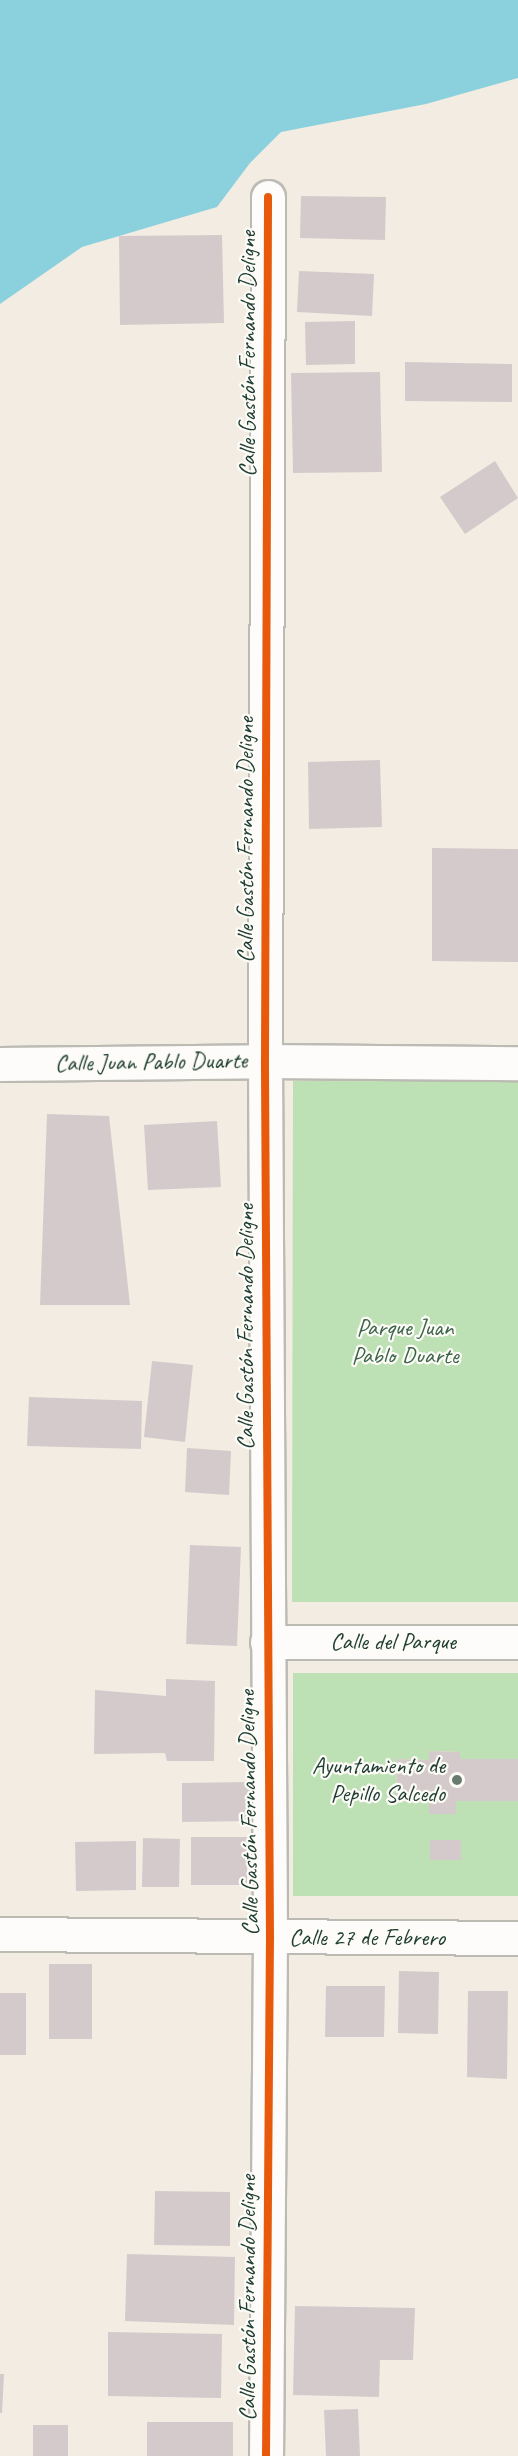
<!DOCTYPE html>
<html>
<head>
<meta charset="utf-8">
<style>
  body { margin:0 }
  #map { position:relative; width:518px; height:2456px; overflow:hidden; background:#f2ece2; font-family:Caveat,sans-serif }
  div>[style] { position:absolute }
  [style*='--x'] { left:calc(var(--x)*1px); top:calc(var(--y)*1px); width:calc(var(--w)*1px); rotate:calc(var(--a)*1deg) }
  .green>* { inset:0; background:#bde0b5 }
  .water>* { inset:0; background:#8bd1dd }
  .building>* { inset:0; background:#d5cacb }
  .roads { filter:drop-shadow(2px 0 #bbbab3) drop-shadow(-2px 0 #bbbab3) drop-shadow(0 2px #bbbab3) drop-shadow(0 -2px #bbbab3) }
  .street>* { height:33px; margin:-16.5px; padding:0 16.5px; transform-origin:16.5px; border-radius:16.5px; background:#fdfcfb }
  .secondary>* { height:33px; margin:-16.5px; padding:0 16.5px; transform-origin:16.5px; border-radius:16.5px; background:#fdfcfb }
  .cycleway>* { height:8px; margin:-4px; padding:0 4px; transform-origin:4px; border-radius:4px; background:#e8590c }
  .dots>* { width:16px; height:16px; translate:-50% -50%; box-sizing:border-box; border:3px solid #fdfcf7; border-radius:50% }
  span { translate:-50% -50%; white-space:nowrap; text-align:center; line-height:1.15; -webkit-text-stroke:4.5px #fdfcf7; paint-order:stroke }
  .street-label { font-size:24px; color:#1f3d34 }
  .park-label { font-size:24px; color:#3c644b }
  .poi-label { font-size:24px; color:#1f3d34 }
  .right { translate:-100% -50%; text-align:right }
</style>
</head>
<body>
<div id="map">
  <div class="green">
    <i style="clip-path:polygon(293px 1081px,518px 1081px,518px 1602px,292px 1602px)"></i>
    <i style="clip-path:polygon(evenodd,293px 1673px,518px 1673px,518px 1759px,460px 1759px,460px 1752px,429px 1751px,429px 1760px,397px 1759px,396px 1800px,429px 1801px,429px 1814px,456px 1814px,456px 1801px,518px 1801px,518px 1896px,293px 1896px,293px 1673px,430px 1840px,461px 1840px,461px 1859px,431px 1860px,430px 1840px)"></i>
  </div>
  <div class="water">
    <i style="clip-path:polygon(0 0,518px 0,518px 78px,426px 104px,281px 132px,250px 163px,217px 207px,82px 247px,0 304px)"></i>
  </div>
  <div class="building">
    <i style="clip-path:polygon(301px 196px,386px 197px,385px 240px,300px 238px)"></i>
    <i style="clip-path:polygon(222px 235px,224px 323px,120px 325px,119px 236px)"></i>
    <i style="clip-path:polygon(299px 271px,374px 274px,372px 316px,297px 312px)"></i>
    <i style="clip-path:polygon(355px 321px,355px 364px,306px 365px,305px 322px)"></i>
    <i style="clip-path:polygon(405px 362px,512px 364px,512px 402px,405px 401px)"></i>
    <i style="clip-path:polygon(380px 372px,382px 472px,293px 473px,291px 373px)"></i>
    <i style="clip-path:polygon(495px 461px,518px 498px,465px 534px,440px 497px)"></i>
    <i style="clip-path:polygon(380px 760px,382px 827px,309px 829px,308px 762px)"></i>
    <i style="clip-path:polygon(432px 848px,518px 849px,518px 962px,432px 961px)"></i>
    <i style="clip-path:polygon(47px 1114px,109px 1116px,130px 1305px,40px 1305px)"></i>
    <i style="clip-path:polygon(217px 1121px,221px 1187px,148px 1190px,144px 1125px)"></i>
    <i style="clip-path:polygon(152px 1361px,193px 1365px,185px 1442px,144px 1437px)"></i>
    <i style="clip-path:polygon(29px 1397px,142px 1401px,141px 1449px,27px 1446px)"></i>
    <i style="clip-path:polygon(187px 1448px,231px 1451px,229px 1495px,185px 1492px)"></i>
    <i style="clip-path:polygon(190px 1545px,241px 1547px,237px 1646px,186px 1644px)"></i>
    <i style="clip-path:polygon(166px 1679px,215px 1681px,214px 1761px,167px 1761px,165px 1753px,94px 1754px,95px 1690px,166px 1696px)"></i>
    <i style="clip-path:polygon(429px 1751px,460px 1752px,460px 1759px,518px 1759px,518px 1801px,456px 1801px,456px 1814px,429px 1814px,429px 1801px,396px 1801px,397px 1759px,429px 1760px)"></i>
    <i style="clip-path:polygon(250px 1782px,251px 1821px,182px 1822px,182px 1783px)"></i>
    <i style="clip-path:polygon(191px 1837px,247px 1837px,247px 1885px,191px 1885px)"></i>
    <i style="clip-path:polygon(143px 1838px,180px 1839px,179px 1887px,142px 1887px)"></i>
    <i style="clip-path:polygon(430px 1840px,461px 1840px,461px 1860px,430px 1860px)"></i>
    <i style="clip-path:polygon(136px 1841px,136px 1890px,76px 1891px,75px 1842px)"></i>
    <i style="clip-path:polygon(49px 1964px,92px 1964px,92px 2039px,49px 2039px)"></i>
    <i style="clip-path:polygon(399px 1971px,439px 1972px,438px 2034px,398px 2033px)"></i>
    <i style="clip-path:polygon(326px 1986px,385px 1986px,384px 2037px,325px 2037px)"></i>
    <i style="clip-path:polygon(468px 1991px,508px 1991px,507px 2079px,467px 2077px)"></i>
    <i style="clip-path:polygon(0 1993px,26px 1993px,26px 2055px,0 2055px)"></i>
    <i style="clip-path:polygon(155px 2191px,230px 2192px,230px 2246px,154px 2245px)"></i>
    <i style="clip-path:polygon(127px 2254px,235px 2257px,234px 2325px,125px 2321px)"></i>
    <i style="clip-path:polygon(295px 2306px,415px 2308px,413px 2360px,380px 2360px,379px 2397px,293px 2395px)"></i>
    <i style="clip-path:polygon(108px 2332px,222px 2334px,221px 2398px,108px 2396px)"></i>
    <i style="clip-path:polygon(0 2374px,4px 2374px,2px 2413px,0 2413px)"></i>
    <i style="clip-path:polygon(358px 2409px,360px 2456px,326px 2456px,324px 2410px)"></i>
    <i style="clip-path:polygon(147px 2422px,233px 2422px,233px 2456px,147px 2456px)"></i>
    <i style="clip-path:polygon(33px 2425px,68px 2425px,68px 2456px,33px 2456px)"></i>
  </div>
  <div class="roads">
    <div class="street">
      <i style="--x:265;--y:1061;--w:864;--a:-89.8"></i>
      <i style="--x:267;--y:1642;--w:251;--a:0"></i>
      <i style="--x:0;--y:1934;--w:518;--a:0.44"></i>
    </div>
    <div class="secondary">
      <i style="--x:265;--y:1061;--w:877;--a:89.67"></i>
      <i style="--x:270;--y:1938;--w:518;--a:90.44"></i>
      <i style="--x:0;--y:1064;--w:265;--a:-0.6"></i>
      <i style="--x:265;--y:1061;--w:253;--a:0.5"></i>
    </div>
  </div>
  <div class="cycleway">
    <i style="--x:266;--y:2456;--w:518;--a:-89.56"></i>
    <i style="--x:270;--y:1938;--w:877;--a:-90.33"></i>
    <i style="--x:265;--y:1061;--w:864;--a:-89.8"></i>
  </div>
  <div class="dots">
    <i style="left:457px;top:1780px;background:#697a71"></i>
  </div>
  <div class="street-label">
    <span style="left:248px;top:354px;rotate:-90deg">Calle Gastón Fernando Deligne</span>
    <span style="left:246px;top:840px;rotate:-90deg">Calle Gastón Fernando Deligne</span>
    <span style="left:151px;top:1062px;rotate:-1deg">Calle Juan Pablo Duarte</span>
    <span style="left:246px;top:1327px;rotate:-90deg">Calle Gastón Fernando Deligne</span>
    <span style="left:393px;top:1642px">Calle del Parque</span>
    <span style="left:249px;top:1813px;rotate:-91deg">Calle Gastón Fernando Deligne</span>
    <span style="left:367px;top:1938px">Calle 27 de Febrero</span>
    <span style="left:248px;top:2298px;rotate:-90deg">Calle Gastón Fernando Deligne</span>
  </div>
  <div class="park-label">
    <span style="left:405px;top:1342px">Parque Juan<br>Pablo Duarte</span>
  </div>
  <div class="poi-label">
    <span class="right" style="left:445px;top:1780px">Ayuntamiento de<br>Pepillo Salcedo</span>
  </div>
</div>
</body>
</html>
